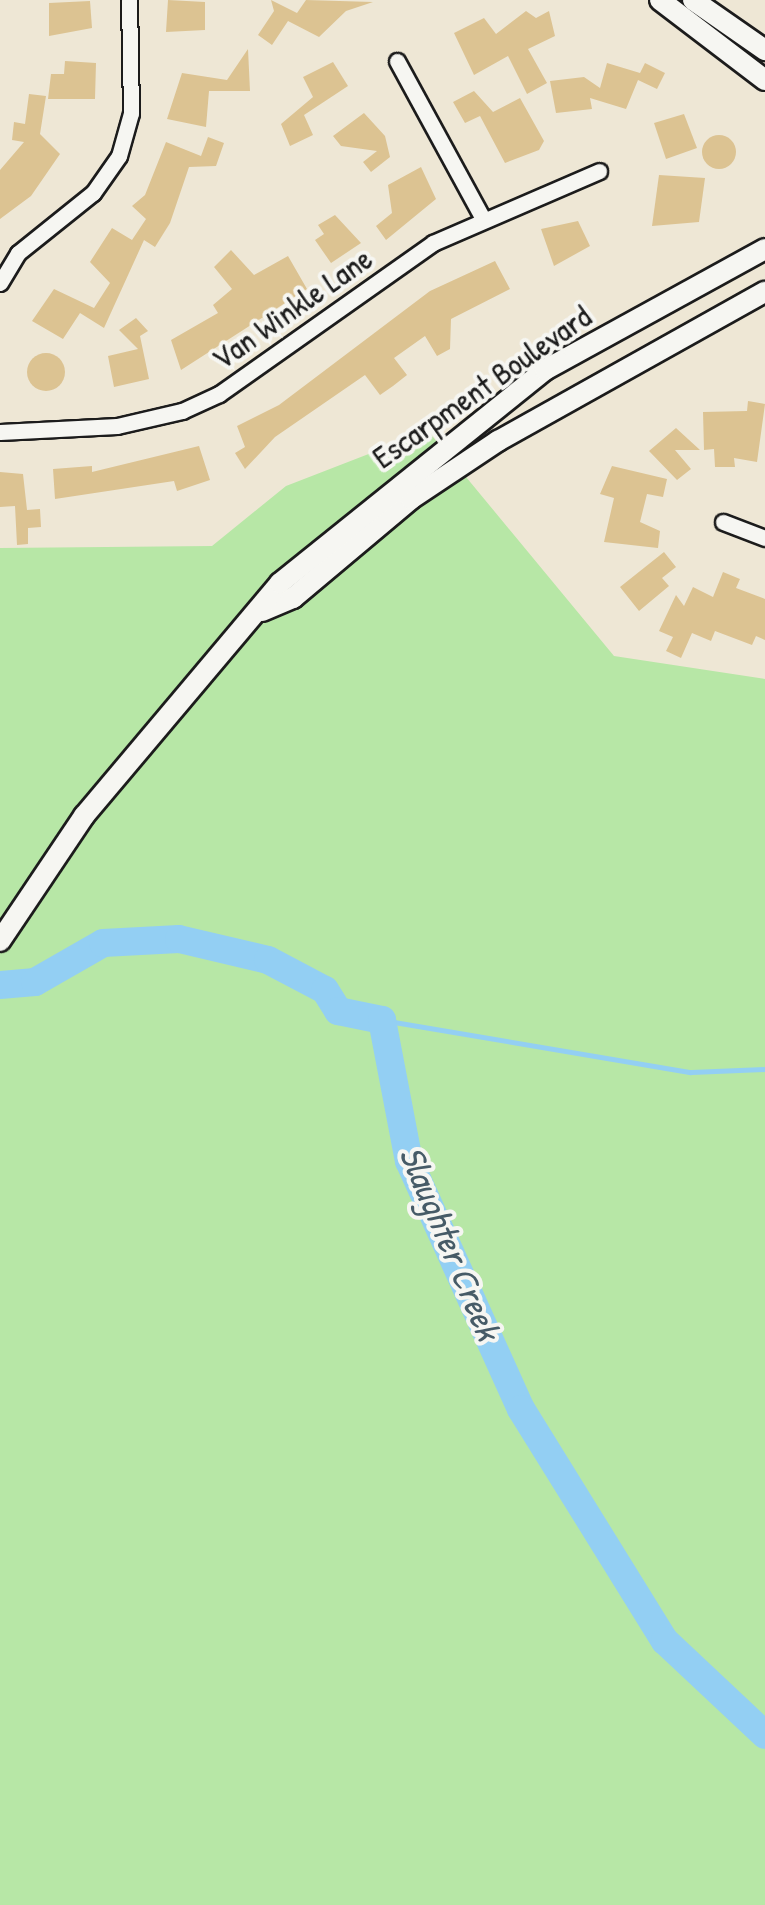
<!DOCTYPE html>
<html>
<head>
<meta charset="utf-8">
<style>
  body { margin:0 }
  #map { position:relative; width:765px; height:1905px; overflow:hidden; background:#eee7d5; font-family:"Patrick Hand",sans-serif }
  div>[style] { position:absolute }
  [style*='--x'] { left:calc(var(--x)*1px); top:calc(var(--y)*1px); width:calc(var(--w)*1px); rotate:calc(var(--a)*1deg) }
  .green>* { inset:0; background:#b7e7a6 }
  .stream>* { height:5px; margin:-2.5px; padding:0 2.5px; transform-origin:2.5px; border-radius:2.5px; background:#93cff3 }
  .river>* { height:28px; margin:-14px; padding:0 14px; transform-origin:14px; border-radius:14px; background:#93cff3 }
  .building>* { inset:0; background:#dcc392 }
  .round { border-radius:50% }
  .roads { filter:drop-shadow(2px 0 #1c1c1c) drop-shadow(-2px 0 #1c1c1c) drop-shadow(0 2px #1c1c1c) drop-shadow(0 -2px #1c1c1c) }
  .street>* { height:15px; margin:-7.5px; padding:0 7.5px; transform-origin:7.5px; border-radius:7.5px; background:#f6f6f2 }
  .secondary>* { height:20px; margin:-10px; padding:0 10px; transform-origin:10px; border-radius:10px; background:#f6f6f2 }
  span { translate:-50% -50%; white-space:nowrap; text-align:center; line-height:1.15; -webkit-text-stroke:8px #f6f6f2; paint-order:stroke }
  .street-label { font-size:32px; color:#1c1c1c }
  .water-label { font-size:35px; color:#465b67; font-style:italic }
</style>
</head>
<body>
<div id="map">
  <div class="green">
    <i style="clip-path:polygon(428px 431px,614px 656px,765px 679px,765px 1905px,0 1905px,0 548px,212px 546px,286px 486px)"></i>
  </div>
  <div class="stream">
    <i style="--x:382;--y:1020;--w:313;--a:9.6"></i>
    <i style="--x:691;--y:1072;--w:74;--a:-2.3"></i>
    <i style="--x:760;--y:1734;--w:10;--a:61"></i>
  </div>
  <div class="river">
    <i style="--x:0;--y:985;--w:35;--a:-5"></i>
    <i style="--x:35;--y:982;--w:78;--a:-29.8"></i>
    <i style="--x:103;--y:943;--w:76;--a:-3"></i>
    <i style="--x:179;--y:939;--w:91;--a:13.3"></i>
    <i style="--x:268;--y:960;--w:64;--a:27.8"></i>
    <i style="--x:325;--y:990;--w:25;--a:58"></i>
    <i style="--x:338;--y:1011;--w:45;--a:11.6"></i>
    <i style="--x:382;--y:1020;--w:144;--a:79.2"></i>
    <i style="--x:409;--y:1161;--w:272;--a:65.7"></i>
    <i style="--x:521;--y:1409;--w:273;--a:58.2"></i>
    <i style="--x:665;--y:1641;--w:137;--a:43.2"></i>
  </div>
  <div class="building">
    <i style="clip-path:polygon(168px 0,205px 2px,205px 30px,166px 32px)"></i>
    <i style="clip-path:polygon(271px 0,297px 13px,306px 0,373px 2px,346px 11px,319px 37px,288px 21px,272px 45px,258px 35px,274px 11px)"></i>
    <i style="clip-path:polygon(90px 1px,92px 28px,49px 36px,49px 3px)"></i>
    <i style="clip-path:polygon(526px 11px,536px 18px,549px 11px,555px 36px,528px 49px,547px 83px,527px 94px,508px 56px,474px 75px,454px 33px,484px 18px,496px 34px)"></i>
    <i style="clip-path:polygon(248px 49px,250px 91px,209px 91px,206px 127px,167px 119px,182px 73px,227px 80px)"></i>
    <i style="clip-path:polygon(65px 61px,96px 63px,95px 99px,48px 99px,51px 74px,64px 74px)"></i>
    <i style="clip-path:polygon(333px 62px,348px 86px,304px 115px,313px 135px,290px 146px,281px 124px,313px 97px,303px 77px)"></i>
    <i style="clip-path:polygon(607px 63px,640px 73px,645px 63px,665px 73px,657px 89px,638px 80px,626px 109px,590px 98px,592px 109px,556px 113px,550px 81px,584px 77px,600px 88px)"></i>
    <i style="clip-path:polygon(474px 91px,493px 112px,520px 98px,544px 141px,539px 150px,505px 163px,480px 116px,465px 123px,453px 102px)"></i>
    <i style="clip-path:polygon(29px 94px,46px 96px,40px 134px,60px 154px,31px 196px,0 219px,0 170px,24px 142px,12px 140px,14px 122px,25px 124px)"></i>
    <i style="clip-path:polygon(364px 113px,385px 136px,390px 157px,371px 172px,363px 162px,377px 151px,341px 146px,333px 136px)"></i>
    <i style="clip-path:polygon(684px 114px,697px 148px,666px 159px,654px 123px)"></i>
    <i class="round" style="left:702px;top:135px;width:34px;height:34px"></i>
    <i style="clip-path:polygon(208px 137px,224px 143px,216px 166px,189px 167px,170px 223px,155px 247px,144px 240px,104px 328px,80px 313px,63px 339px,32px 321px,54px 289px,94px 308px,110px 283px,90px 262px,112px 228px,132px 240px,146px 219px,132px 206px,145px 195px,166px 142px,201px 156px)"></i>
    <i style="clip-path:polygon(421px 167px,436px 199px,386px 240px,376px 226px,392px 213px,388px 185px)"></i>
    <i style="clip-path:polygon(659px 175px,705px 178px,699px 222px,652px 226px)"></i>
    <i style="clip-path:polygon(335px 215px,361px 243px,331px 263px,315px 240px,324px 234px,318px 225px)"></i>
    <i style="clip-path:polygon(578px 221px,590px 246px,554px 266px,541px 229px)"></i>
    <i style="clip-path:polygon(231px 250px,254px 275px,288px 256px,307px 289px,181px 370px,171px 340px,218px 313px,213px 305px,232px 289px,214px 267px)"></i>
    <i style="clip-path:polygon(495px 261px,510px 289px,451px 319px,450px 349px,437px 356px,425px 336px,394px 358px,407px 375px,393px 386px,380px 395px,365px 375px,275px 437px,245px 469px,235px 453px,245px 447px,237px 426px,279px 405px,430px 291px)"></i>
    <i style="clip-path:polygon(136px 318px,148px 331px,140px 336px,149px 379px,114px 387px,108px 356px,138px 349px,119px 330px)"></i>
    <i class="round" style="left:27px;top:353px;width:38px;height:38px"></i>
    <i style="clip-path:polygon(748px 401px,765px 404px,757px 462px,734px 458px,735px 467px,715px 467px,714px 449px,704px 450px,703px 412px,747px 411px)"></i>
    <i style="clip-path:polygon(676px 428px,700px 450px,675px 450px,691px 469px,677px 480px,649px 451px)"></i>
    <i style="clip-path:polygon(199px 446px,210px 480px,177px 491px,174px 481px,55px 499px,53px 469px,92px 466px,92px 472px)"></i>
    <i style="clip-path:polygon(612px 466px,667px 479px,663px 497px,647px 494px,640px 522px,660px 531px,658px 548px,604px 542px,614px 498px,600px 494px)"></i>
    <i style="clip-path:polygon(0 472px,23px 474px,27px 510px,40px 509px,41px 527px,28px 528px,28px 544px,17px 545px,15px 506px,0 507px)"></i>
    <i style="clip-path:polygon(664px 552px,676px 567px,662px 578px,669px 586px,639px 611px,620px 587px)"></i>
    <i style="clip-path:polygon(723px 572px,740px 579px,736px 588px,765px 599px,765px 640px,756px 636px,752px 645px,715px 631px,711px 641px,692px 633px,681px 658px,666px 651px,673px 637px,659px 631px,676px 595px,684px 606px,693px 587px,713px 597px)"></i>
  </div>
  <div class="roads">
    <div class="street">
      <i style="--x:397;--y:61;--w:178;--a:61.4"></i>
      <i style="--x:0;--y:283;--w:35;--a:-59"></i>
      <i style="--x:18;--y:253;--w:96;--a:-38.7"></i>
      <i style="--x:93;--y:193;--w:45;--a:-54.9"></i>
      <i style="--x:119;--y:156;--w:45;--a:-74.4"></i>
      <i style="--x:131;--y:113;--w:113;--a:-91"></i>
      <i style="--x:0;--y:432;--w:117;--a:-2.9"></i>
      <i style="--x:117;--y:426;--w:67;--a:-13"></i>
      <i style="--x:182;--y:411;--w:41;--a:-24.7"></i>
      <i style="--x:219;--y:394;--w:262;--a:-35.2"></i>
      <i style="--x:433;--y:243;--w:181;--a:-23.4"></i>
      <i style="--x:723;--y:522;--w:45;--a:20.9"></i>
    </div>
    <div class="secondary">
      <i style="--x:660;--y:0;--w:132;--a:37.3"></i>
      <i style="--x:693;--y:0;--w:88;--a:34.8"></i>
      <i style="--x:262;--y:611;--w:34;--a:-23"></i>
      <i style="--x:293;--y:598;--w:154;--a:-40"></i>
      <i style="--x:411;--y:499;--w:105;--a:-33.7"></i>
      <i style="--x:498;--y:441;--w:306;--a:-29.2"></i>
      <i style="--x:0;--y:941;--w:151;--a:-56.1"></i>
      <i style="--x:84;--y:816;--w:304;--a:-49.9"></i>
      <i style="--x:280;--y:583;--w:340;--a:-38.8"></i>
      <i style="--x:545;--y:370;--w:251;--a:-28.8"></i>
    </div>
  </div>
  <div class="street-label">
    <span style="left:292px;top:309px;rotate:-35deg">Van Winkle Lane</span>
    <span style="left:482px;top:387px;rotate:-35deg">Escarpment Boulevard</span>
  </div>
  <div class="water-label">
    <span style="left:450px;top:1243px;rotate:67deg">Slaughter Creek</span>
  </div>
</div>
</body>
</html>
